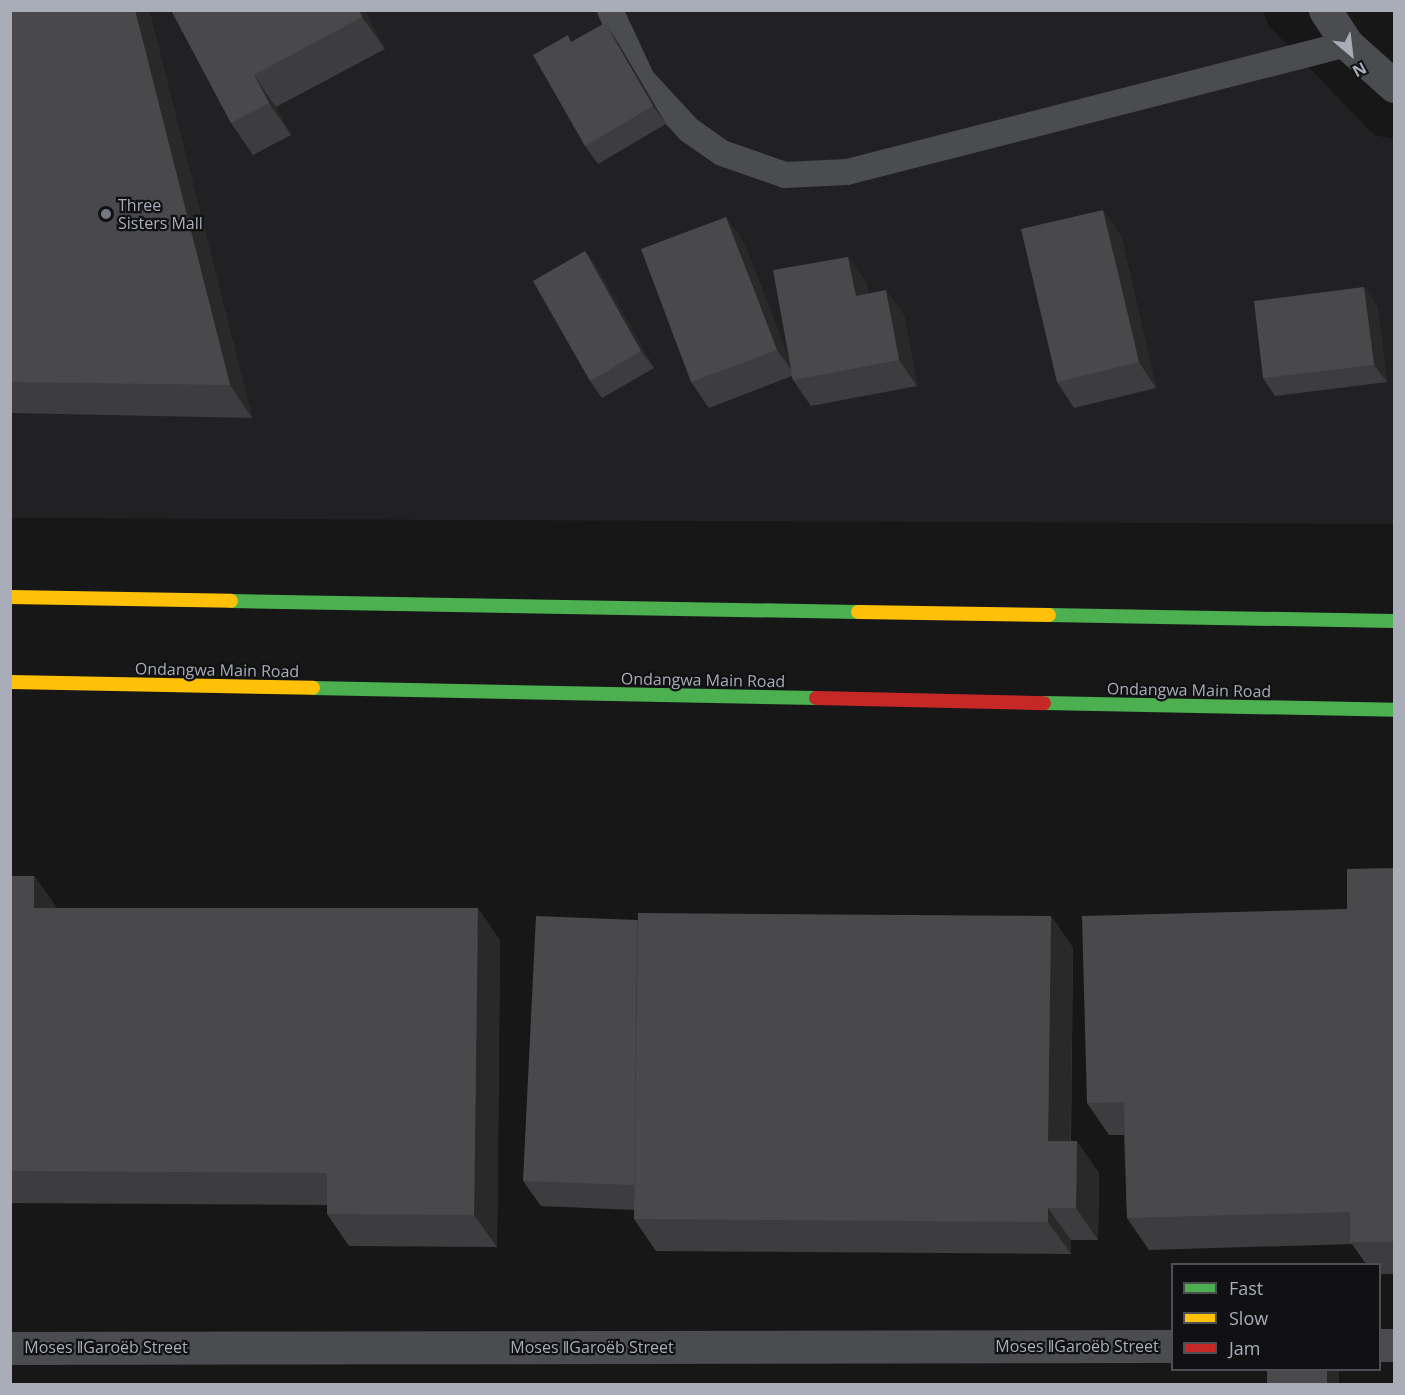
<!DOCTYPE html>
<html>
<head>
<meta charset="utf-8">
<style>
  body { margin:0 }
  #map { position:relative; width:1405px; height:1395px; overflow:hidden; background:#171717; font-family:"Open Sans",sans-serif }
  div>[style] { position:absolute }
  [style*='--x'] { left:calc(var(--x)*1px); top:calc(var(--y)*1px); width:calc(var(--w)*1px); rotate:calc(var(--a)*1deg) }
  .built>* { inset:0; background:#212123 }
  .lane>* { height:26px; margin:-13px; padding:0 13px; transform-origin:13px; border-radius:13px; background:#4b4c50 }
  .street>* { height:33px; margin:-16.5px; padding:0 16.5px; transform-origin:16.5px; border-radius:16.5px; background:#4b4c50 }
  .fast>* { height:14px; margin:-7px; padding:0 7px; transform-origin:7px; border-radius:7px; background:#4caf50 }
  .slow>* { height:14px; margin:-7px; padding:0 7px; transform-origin:7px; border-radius:7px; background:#ffc107 }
  .jam>* { height:14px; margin:-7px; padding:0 7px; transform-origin:7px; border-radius:7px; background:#c62828 }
  .wall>* { inset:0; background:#3d3d3f }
  .shaded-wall>* { inset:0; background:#29292a }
  .building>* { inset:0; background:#49494c }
  .dots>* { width:16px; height:16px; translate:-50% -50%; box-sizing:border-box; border:3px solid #111113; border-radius:50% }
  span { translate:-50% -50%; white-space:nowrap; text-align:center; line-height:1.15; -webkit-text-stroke:4.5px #111113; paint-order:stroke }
  .poi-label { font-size:16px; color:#a8adb8 }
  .left { translate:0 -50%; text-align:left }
  .street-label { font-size:16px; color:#a8adb8 }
  .frame { position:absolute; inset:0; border:12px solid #a8adb8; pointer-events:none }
  .legend { position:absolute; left:1171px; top:1263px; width:210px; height:108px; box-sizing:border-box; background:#111113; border:2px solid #4d4f55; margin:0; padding:8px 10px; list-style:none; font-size:18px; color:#a8adb8 }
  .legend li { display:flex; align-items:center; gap:12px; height:30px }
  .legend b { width:30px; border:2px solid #4d4f55 }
  .north { position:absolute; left:1321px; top:24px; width:60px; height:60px; -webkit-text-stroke:4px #111113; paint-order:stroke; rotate:152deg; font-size:16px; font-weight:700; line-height:24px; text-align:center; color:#a8adb8 }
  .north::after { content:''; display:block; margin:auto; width:21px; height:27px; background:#a8adb8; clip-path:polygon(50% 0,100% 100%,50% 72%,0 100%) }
</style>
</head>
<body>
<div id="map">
  <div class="built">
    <i style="clip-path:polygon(11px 11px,1263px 11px,1269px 26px,1374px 135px,1394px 139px,1394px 524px,11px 518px)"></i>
  </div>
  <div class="lane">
    <i style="--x:610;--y:10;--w:76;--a:65.1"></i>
    <i style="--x:642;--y:79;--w:69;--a:47.3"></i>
    <i style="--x:689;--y:130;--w:40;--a:34.9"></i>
    <i style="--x:722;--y:153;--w:67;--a:19.2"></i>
    <i style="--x:785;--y:175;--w:62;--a:-2.8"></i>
    <i style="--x:847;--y:172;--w:516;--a:-14.36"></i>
  </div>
  <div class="street">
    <i style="--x:1325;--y:10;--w:40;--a:57.1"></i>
    <i style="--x:1347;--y:44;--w:63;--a:41.8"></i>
    <i style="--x:1380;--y:1345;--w:14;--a:0"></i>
    <i style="--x:10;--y:1348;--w:1162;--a:-0.1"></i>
  </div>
  <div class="fast">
    <i style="--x:231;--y:601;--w:627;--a:1.01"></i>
    <i style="--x:1049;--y:615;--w:345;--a:1"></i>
    <i style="--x:313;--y:688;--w:503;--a:1.14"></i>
    <i style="--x:1044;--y:703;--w:350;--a:1.1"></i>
  </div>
  <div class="slow">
    <i style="--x:10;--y:597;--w:221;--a:1"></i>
    <i style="--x:858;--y:612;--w:191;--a:0.9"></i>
    <i style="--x:10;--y:682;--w:303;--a:1.1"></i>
  </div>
  <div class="jam">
    <i style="--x:816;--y:698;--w:228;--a:1.3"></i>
  </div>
  <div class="wall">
    <i style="clip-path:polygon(10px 10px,149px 10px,252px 418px,10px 413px)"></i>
    <i style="clip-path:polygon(171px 10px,364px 10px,385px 49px,276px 107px,291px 135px,253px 155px,231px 123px)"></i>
    <i style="clip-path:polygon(572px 41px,617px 41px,666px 124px,598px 164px,585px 146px)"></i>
    <i style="clip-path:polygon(1121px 235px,1156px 388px,1074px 408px,1057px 382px)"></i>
    <i style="clip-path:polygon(744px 242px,790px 363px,866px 282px,868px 293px,904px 315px,917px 386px,811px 406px,793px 380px,792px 376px,709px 408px,691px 382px)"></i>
    <i style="clip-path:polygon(585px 251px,597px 268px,654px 368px,602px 398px,590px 381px)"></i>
    <i style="clip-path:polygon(1377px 305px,1387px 382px,1275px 396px,1263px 378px)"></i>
    <i style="clip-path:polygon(1395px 868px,1395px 1274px,1380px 1274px,1380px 1264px,1366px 1264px,1352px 1244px,1149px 1250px,1127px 1218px,1124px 1135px,1109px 1135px,1087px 1103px,1347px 909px)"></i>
    <i style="clip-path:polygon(10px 876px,34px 876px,57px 908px,500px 940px,497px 1247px,349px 1246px,327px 1214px,327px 1205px,10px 1203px)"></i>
    <i style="clip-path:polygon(1051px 916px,1073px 948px,1071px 1141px,1099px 1173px,1098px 1240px,1071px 1240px,1071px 1254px,656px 1251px,634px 1219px,634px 1210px,541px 1206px,523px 1181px,637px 920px)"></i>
  </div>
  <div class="shaded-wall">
    <i style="clip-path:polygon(135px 10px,149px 10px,252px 418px,230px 385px)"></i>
    <i style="clip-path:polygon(359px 10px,364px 10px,385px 49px,362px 17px)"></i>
    <i style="clip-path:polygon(605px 23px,617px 41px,666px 124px,653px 106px)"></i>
    <i style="clip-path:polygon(254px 75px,276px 107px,291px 135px,269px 103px)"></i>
    <i style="clip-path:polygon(1103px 210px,1121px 235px,1156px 388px,1139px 362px)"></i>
    <i style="clip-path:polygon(726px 217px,744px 242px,795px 375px,777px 350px)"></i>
    <i style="clip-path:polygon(585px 251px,597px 268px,654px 368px,641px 351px)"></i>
    <i style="clip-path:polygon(848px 257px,866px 282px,873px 321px,856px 296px)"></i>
    <i style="clip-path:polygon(1364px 287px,1377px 305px,1387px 382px,1374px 365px)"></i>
    <i style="clip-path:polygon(886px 290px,904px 315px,917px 386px,899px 360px)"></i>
    <i style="clip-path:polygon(34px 876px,57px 908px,34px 908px)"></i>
    <i style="clip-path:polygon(478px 908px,500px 940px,497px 1247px,474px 1215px)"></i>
    <i style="clip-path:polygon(1051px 916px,1073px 948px,1070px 1173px,1048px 1141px)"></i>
    <i style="clip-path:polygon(1077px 1141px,1099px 1173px,1098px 1240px,1076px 1208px)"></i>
    <i style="clip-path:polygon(1048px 1208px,1071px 1240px,1071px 1254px,1048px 1222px)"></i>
    <i style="clip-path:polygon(1327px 1370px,1339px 1370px,1339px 1384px,1327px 1384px)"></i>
  </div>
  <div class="building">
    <i style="clip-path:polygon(10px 10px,135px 10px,230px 385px,10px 382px)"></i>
    <i style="clip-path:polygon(171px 10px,359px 10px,362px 17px,254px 75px,269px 103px,231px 123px)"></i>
    <i style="clip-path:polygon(605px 23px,653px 106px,585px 146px,533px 55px,568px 35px,571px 42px)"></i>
    <i style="clip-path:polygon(1103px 210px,1139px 362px,1057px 382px,1021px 229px)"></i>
    <i style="clip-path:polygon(726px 217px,777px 350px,691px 382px,641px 249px)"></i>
    <i style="clip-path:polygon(585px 251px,641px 351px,590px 381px,533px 281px)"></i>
    <i style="clip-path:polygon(848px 257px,856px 296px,886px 290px,899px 360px,793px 380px,773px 270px)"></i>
    <i style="clip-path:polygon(1364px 287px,1374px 365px,1263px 378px,1254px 301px)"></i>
    <i style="clip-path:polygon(1395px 868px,1395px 1242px,1350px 1242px,1350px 1212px,1127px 1218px,1124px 1102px,1087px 1103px,1082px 916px,1347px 909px,1347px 869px)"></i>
    <i style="clip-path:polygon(10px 876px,34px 876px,34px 908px,478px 908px,474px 1215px,327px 1214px,327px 1173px,10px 1171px)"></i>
    <i style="clip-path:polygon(638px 913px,1051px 916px,1048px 1141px,1077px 1141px,1076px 1208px,1048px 1208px,1048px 1222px,634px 1219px)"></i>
    <i style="clip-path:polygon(536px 916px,637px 920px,634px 1185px,523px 1181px)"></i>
    <i style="clip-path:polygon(1267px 1370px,1327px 1370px,1327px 1384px,1267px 1384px)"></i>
  </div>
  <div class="dots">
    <i style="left:106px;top:214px;background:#757880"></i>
  </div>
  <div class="poi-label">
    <span class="left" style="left:118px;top:214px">Three<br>Sisters Mall</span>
  </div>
  <div class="street-label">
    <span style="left:217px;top:670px;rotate:1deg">Ondangwa Main Road</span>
    <span style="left:703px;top:680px;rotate:1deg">Ondangwa Main Road</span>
    <span style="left:1189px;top:690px;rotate:1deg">Ondangwa Main Road</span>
    <span style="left:1077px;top:1346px">Moses ǁGaroëb Street</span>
    <span style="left:106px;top:1347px">Moses ǁGaroëb Street</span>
    <span style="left:592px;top:1347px">Moses ǁGaroëb Street</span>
  </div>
  <div class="frame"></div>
  <ul class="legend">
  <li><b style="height:8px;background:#4caf50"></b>Fast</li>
  <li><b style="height:8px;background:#ffc107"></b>Slow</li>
  <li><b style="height:8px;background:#c62828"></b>Jam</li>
  </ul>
  <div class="north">N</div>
</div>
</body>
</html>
